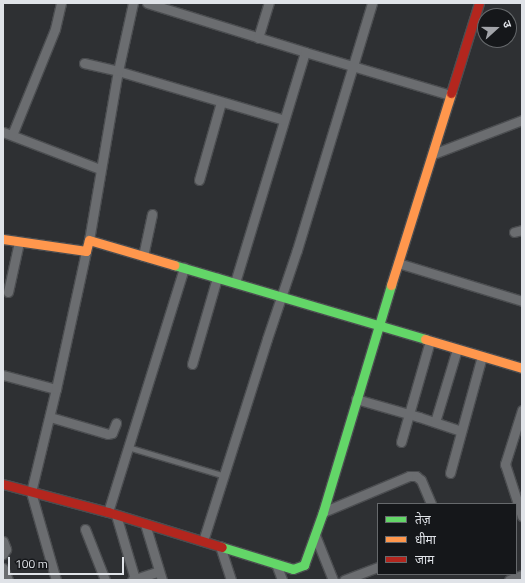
<!DOCTYPE html>
<html>
<head>
<meta charset="utf-8">
<style>
  body { margin:0 }
  #map { position:relative; width:525px; height:583px; overflow:hidden; background:#2e3033; font-family:"Titillium Web","Noto Sans Devanagari",sans-serif }
  div>[style] { position:absolute }
  [style*='--x'] { left:calc(var(--x)*1px); top:calc(var(--y)*1px); width:calc(var(--w)*1px); rotate:calc(var(--a)*1deg) }
  .roads { filter:drop-shadow(1px 0 #4b4d50) drop-shadow(-1px 0 #4b4d50) drop-shadow(0 1px #4b4d50) drop-shadow(0 -1px #4b4d50) }
  .lane>* { height:4.5px; margin:-2.25px; padding:0 2.25px; transform-origin:2.25px; border-radius:2.25px; background:#6b6d70 }
  .street>* { height:9px; margin:-4.5px; padding:0 4.5px; transform-origin:4.5px; border-radius:4.5px; background:#6b6d70 }
  .fast>* { height:9px; margin:-4.5px; padding:0 4.5px; transform-origin:4.5px; border-radius:4.5px; background:#63d668 }
  .slow>* { height:9px; margin:-4.5px; padding:0 4.5px; transform-origin:4.5px; border-radius:4.5px; background:#ff974d }
  .jam>* { height:9px; margin:-4.5px; padding:0 4.5px; transform-origin:4.5px; border-radius:4.5px; background:#b3261e }
  span { translate:-50% -50%; white-space:nowrap; text-align:center; line-height:1.15; -webkit-text-stroke:4px #15171a; paint-order:stroke }
  .frame { position:absolute; inset:0; border:4px solid #e0e3e8; pointer-events:none }
  .legend { position:absolute; left:377px; top:503px; width:140px; height:72px; box-sizing:border-box; background:#15171a; border:1px solid #66696c; margin:0; padding:5px 7px; list-style:none; font-size:12px; color:#e0e3e8 }
  .legend li { display:flex; align-items:center; gap:8px; height:20px }
  .legend b { width:20px; border:1px solid #66696c }
  .north { position:absolute; left:477px; top:8px; width:40px; height:40px; box-sizing:border-box; background:#15171a; border:1px solid #66696c; border-radius:50%; rotate:69deg; font-size:11px; font-weight:700; line-height:16px; text-align:center; color:#e0e3e8 }
  .north::after { content:''; display:block; margin:auto; width:14px; height:18px; background:#a2a4a9; clip-path:polygon(50% 0,100% 100%,50% 72%,0 100%) }
  .scale { position:absolute; left:8px; top:557px; width:116px; height:18px; box-sizing:border-box; border:2px solid #e0e3e8; border-top:0; padding-left:5px; font-size:12px; line-height:14px; white-space:nowrap; color:#e0e3e8; -webkit-text-stroke:3px #15171a; paint-order:stroke }
</style>
</head>
<body>
<div id="map">
  <div class="roads">
    <div class="lane">
      <i style="--x:128;--y:447;--w:101;--a:16.6"></i>
    </div>
    <div class="street">
      <i style="--x:147;--y:3;--w:165;--a:17.2"></i>
      <i style="--x:305;--y:52;--w:241;--a:106.9"></i>
      <i style="--x:258;--y:38;--w:37;--a:-73"></i>
      <i style="--x:305;--y:52;--w:151;--a:16.5"></i>
      <i style="--x:84;--y:63;--w:35;--a:13"></i>
      <i style="--x:118;--y:71;--w:173;--a:16.4"></i>
      <i style="--x:3;--y:132;--w:104;--a:20.9"></i>
      <i style="--x:12;--y:135;--w:114;--a:-67.9"></i>
      <i style="--x:55;--y:29;--w:27;--a:-77"></i>
      <i style="--x:433;--y:154;--w:95;--a:-20.9"></i>
      <i style="--x:199;--y:180;--w:81;--a:-74.2"></i>
      <i style="--x:514;--y:232;--w:8;--a:-14"></i>
      <i style="--x:89;--y:240;--w:171;--a:-80.3"></i>
      <i style="--x:118;--y:71;--w:70;--a:-77.6"></i>
      <i style="--x:143;--y:256;--w:43;--a:-77.9"></i>
      <i style="--x:398;--y:263;--w:130;--a:17"></i>
      <i style="--x:8;--y:292;--w:51;--a:-77.6"></i>
      <i style="--x:192;--y:364;--w:90;--a:-73.8"></i>
      <i style="--x:3;--y:375;--w:55;--a:14.8"></i>
      <i style="--x:356;--y:399;--w:66;--a:15.9"></i>
      <i style="--x:419;--y:417;--w:44;--a:18.4"></i>
      <i style="--x:522;--y:410;--w:57;--a:107.5"></i>
      <i style="--x:505;--y:464;--w:55;--a:71.9"></i>
      <i style="--x:50;--y:417;--w:60;--a:16.3"></i>
      <i style="--x:108;--y:434;--w:4;--a:-14"></i>
      <i style="--x:112;--y:433;--w:11;--a:-68"></i>
      <i style="--x:435;--y:422;--w:76;--a:-73.2"></i>
      <i style="--x:401;--y:442;--w:105;--a:-74"></i>
      <i style="--x:450;--y:473;--w:121;--a:-74.7"></i>
      <i style="--x:108;--y:512;--w:256;--a:-72.7"></i>
      <i style="--x:323;--y:512;--w:93;--a:-22.7"></i>
      <i style="--x:409;--y:476;--w:7;--a:0"></i>
      <i style="--x:416;--y:476;--w:6;--a:39"></i>
      <i style="--x:421;--y:480;--w:26;--a:67"></i>
      <i style="--x:116;--y:515;--w:67;--a:73.5"></i>
      <i style="--x:145;--y:524;--w:59;--a:73.1"></i>
      <i style="--x:85;--y:529;--w:55;--a:68.6"></i>
      <i style="--x:315;--y:535;--w:48;--a:68.2"></i>
      <i style="--x:3;--y:541;--w:9;--a:69"></i>
      <i style="--x:6;--y:549;--w:6;--a:121"></i>
      <i style="--x:203;--y:541;--w:212;--a:-72.4"></i>
      <i style="--x:267;--y:339;--w:94;--a:-71.4"></i>
      <i style="--x:297;--y:250;--w:258;--a:-73.1"></i>
      <i style="--x:220;--y:546;--w:36;--a:72"></i>
      <i style="--x:276;--y:564;--w:17;--a:69"></i>
      <i style="--x:3;--y:568;--w:13;--a:67"></i>
      <i style="--x:56;--y:580;--w:91;--a:-105.9"></i>
      <i style="--x:31;--y:492;--w:106;--a:-76.4"></i>
      <i style="--x:56;--y:389;--w:141;--a:-77.7"></i>
      <i style="--x:132;--y:580;--w:28;--a:-18"></i>
      <i style="--x:344;--y:580;--w:36;--a:-21"></i>
      <i style="--x:509;--y:580;--w:14;--a:-21"></i>
    </div>
    <div class="fast">
      <i style="--x:174;--y:265;--w:262;--a:16.4"></i>
      <i style="--x:222;--y:547;--w:74;--a:17.2"></i>
      <i style="--x:293;--y:569;--w:12;--a:-20"></i>
      <i style="--x:304;--y:565;--w:56;--a:-70.3"></i>
      <i style="--x:323;--y:512;--w:237;--a:-73.3"></i>
    </div>
    <div class="slow">
      <i style="--x:3;--y:239;--w:84;--a:8.2"></i>
      <i style="--x:86;--y:251;--w:11;--a:-75"></i>
      <i style="--x:89;--y:240;--w:89;--a:16.4"></i>
      <i style="--x:391;--y:285;--w:201;--a:-72.6"></i>
      <i style="--x:425;--y:339;--w:101;--a:16.6"></i>
    </div>
    <div class="jam">
      <i style="--x:451;--y:93;--w:94;--a:-72.7"></i>
      <i style="--x:3;--y:484;--w:109;--a:14.9"></i>
      <i style="--x:108;--y:512;--w:119;--a:17.1"></i>
    </div>
  </div>
  <div class="frame"></div>
  <ul class="legend">
  <li><b style="height:5px;background:#63d668"></b>तेज़</li>
  <li><b style="height:5px;background:#ff974d"></b>धीमा</li>
  <li><b style="height:5px;background:#b3261e"></b>जाम</li>
  </ul>
  <div class="north">उ</div>
  <div class="scale">100 m</div>
</div>
</body>
</html>
